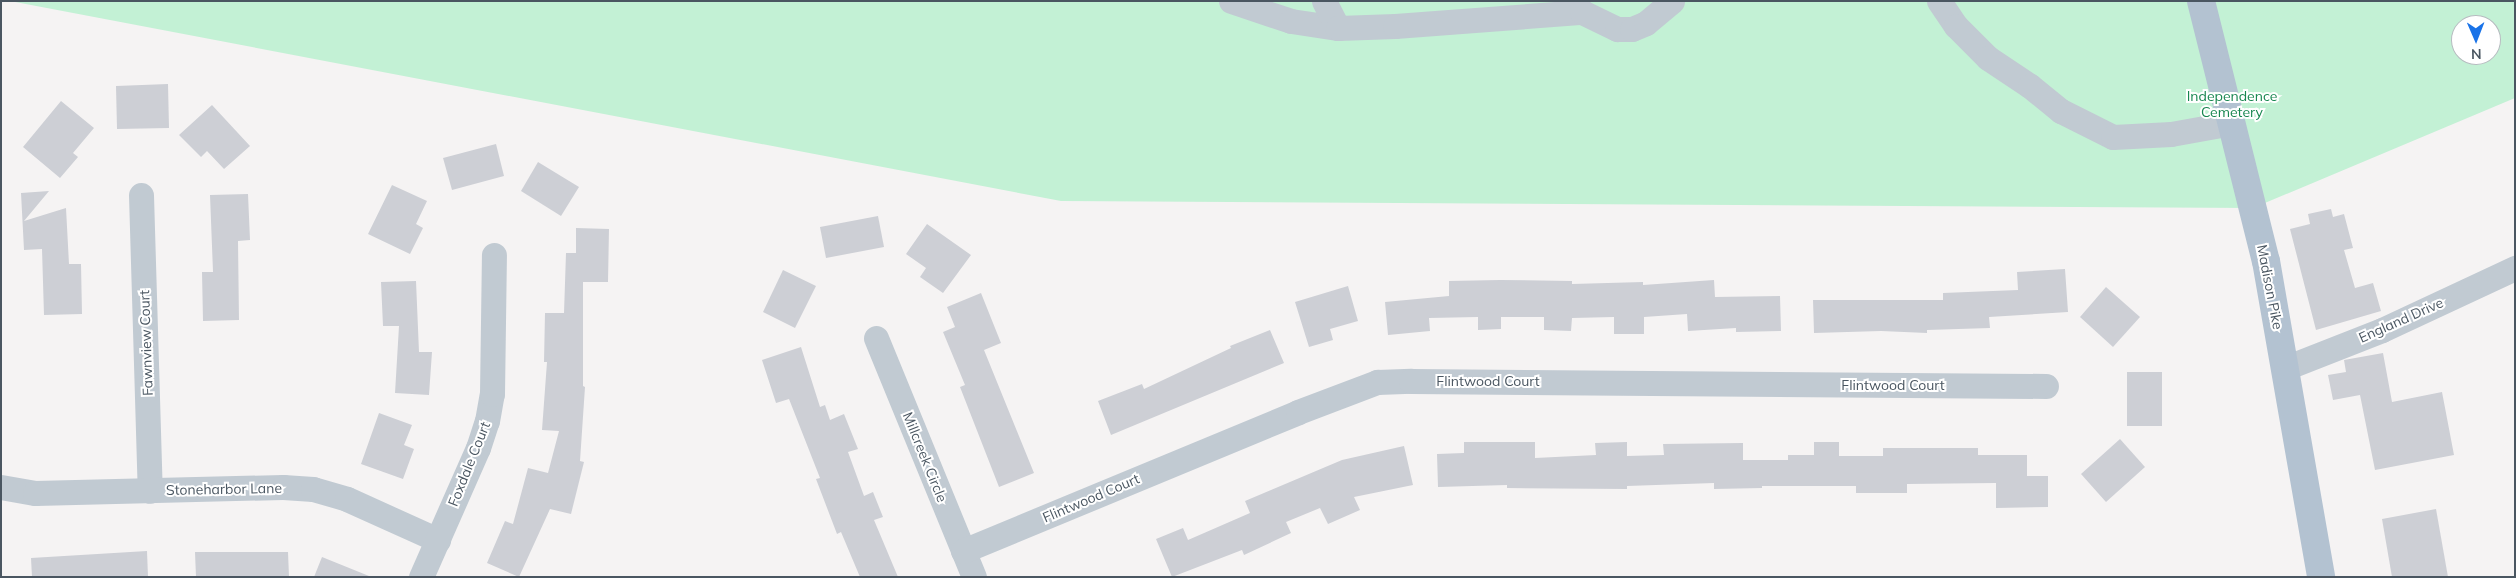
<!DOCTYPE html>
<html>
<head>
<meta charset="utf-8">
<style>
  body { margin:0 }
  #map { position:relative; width:2516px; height:578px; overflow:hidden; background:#f5f3f3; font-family:Mulish,sans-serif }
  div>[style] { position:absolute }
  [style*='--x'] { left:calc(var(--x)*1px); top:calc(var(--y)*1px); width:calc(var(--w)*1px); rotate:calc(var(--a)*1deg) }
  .green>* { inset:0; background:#c3f1d5 }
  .building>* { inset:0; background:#cdcfd5 }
  .minor>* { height:25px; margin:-12.5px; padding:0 12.5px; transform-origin:12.5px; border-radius:12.5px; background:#c1cad2 }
  .major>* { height:28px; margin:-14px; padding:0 14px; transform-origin:14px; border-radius:14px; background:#b3c2d1 }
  span { translate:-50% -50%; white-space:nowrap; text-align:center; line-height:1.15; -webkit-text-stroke:4px #fff; paint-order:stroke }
  .park-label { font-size:14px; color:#17864f }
  .street-label { font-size:14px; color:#4a5661 }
  .frame { position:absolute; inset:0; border:2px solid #4a5661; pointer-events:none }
  .north { position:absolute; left:2451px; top:15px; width:50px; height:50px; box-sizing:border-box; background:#fff; border:1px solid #b7bbc0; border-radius:50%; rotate:179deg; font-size:14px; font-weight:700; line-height:20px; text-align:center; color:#4a5661 }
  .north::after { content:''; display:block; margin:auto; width:18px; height:22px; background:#1a73e8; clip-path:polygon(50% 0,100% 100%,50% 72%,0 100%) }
</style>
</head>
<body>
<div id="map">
  <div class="green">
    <i style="clip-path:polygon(evenodd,10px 1px,2515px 1px,2515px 98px,2253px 208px,1061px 201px,10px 1px,2461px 25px,2491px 25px,2491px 55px,2461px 55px,2461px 25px)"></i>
  </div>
  <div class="building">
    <i style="clip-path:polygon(168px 84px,169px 128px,117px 129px,116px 86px)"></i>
    <i style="clip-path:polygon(61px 101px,94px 128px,73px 153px,78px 157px,60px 178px,23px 147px)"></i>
    <i style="clip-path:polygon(212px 105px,250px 146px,224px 169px,207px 151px,201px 157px,179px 135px)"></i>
    <i style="clip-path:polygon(496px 144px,504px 176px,452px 190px,443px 158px)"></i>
    <i style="clip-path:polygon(538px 162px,579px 187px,561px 216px,521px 191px)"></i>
    <i style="clip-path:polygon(392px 185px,427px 201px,416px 224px,423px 228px,410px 254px,368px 234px)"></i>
    <i style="clip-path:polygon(49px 191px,24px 221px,66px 208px,69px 264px,81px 264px,82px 314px,44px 315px,42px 249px,24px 250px,21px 193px)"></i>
    <i style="clip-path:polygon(248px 194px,250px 240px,238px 241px,239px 320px,203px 321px,202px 272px,213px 272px,210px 195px)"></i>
    <i style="clip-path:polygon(2331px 209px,2333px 217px,2344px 214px,2353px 248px,2344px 250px,2355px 288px,2373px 283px,2381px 311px,2316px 330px,2290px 229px,2310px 224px,2308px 214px)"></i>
    <i style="clip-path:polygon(878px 216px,884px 247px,826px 258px,820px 227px)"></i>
    <i style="clip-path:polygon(927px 224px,971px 255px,943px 293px,920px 277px,926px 268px,906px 254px)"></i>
    <i style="clip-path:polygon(576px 228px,609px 229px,608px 282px,583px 282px,583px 386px,585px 387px,580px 461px,584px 462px,571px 514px,550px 509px,519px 577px,487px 563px,505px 521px,513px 524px,528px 468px,548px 473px,559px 431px,542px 430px,547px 362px,544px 362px,545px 313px,564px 313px,566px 253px,576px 253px)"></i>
    <i style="clip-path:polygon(2065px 269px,2068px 312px,1989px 317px,1990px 328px,1927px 330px,1927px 333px,1881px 331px,1814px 333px,1813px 300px,1943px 300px,1943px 293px,2018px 290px,2017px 272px)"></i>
    <i style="clip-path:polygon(783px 270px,816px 286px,795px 328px,763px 312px)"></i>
    <i style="clip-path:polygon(1500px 280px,1572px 281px,1572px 284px,1643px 282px,1643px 285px,1714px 280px,1715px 297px,1780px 296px,1781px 331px,1736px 332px,1736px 328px,1688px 331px,1687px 314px,1644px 317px,1644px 334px,1614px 334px,1614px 317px,1572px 318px,1571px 331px,1544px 330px,1544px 317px,1501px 317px,1501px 329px,1478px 330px,1478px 317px,1429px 318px,1430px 331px,1388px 335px,1385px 302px,1449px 296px,1449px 281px)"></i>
    <i style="clip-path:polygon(416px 281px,419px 352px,432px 352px,429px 395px,395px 393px,399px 326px,383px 326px,381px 282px)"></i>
    <i style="clip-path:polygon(1348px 286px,1358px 321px,1330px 329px,1333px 340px,1309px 347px,1295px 302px)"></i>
    <i style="clip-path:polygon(2106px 287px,2140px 317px,2113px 347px,2080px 317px)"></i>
    <i style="clip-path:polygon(981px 293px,1001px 343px,984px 350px,1034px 473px,999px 487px,960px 387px,965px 385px,943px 332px,955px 327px,947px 307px)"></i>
    <i style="clip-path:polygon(1270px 330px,1284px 363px,1111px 435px,1098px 401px,1142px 384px,1144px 389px,1231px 348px,1230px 346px)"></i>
    <i style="clip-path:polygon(801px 347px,820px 407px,825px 405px,830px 420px,844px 414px,858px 449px,848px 452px,864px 496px,873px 492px,883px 517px,874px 520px,898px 577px,860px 577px,841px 532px,837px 534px,816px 479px,820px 478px,789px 399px,776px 403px,762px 360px)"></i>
    <i style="clip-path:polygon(2383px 353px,2392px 402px,2442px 392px,2454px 455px,2375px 470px,2360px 395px,2333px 400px,2328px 375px,2346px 372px,2344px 360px)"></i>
    <i style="clip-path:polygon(2127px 372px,2162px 372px,2162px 426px,2127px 426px)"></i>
    <i style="clip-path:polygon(379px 413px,412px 425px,404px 445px,414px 449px,403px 479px,361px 464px)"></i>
    <i style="clip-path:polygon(2120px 439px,2145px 467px,2106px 502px,2081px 474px)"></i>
    <i style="clip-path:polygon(1464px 442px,1535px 442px,1535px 458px,1596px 455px,1595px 443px,1627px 442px,1627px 456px,1664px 455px,1663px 444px,1743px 443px,1743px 460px,1788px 460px,1788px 455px,1814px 455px,1814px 442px,1839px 442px,1839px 456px,1883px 456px,1883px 448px,1978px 448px,1978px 455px,2027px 455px,2027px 476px,2048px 476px,2048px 507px,1996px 508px,1996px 483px,1907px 484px,1907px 493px,1856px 493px,1856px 486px,1762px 486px,1762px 488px,1714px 489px,1714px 483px,1627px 486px,1627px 489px,1507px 488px,1507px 485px,1438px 487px,1437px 454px,1464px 453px)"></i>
    <i style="clip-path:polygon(1404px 446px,1413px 485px,1354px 497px,1360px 510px,1328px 524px,1320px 508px,1286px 522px,1291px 533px,1244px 555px,1242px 550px,1172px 577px,1156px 539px,1183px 528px,1188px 540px,1250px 513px,1245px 501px,1271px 490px,1342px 460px)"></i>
    <i style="clip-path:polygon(2436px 509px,2448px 577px,2392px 577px,2382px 519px)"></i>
    <i style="clip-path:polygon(147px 551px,148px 577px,32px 577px,31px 558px)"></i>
    <i style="clip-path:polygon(195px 552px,288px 552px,289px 577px,196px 577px)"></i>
    <i style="clip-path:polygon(322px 557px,369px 576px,369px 577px,314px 577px)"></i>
  </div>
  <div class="minor">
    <i style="--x:1231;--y:1;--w:63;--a:18.4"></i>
    <i style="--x:1291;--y:21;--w:48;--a:8.5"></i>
    <i style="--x:1324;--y:1;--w:30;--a:63"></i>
    <i style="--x:1338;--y:28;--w:57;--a:-2"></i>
    <i style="--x:1395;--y:26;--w:188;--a:-4.3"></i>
    <i style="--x:1582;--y:12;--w:39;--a:26"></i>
    <i style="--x:1617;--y:29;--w:15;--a:0"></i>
    <i style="--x:1632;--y:29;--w:15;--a:-23"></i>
    <i style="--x:1646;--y:23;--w:34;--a:-40"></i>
    <i style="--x:1939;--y:1;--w:30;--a:56"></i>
    <i style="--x:1956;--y:26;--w:45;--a:45"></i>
    <i style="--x:1988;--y:58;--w:50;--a:33.7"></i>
    <i style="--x:2030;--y:86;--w:40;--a:39"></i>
    <i style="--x:2061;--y:111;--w:58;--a:26.6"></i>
    <i style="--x:2113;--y:137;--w:58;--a:-3"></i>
    <i style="--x:2171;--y:134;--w:62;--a:-10.2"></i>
    <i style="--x:141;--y:195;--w:296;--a:88.3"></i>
    <i style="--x:876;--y:338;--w:258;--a:67.7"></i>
    <i style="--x:2285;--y:368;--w:104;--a:-21.4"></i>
    <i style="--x:2382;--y:330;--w:147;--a:-25"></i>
    <i style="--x:1;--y:487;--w:35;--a:10"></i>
    <i style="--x:35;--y:493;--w:248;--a:-1.4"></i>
    <i style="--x:283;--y:487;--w:30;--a:4"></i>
    <i style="--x:313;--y:489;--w:35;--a:16"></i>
    <i style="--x:347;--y:499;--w:100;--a:24.3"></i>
    <i style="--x:963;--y:551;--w:363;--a:-22.5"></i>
    <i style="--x:1298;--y:412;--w:85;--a:-20.8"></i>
    <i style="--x:1377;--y:382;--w:34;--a:-2"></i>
    <i style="--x:1411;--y:381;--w:635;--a:0.45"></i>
    <i style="--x:421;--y:577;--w:141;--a:-66.2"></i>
    <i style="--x:478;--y:448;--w:28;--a:-72"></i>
    <i style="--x:487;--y:421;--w:27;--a:-80"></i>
    <i style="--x:492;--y:394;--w:139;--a:-89.2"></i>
  </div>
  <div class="major">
    <i style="--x:2201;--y:1;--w:268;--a:76"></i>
    <i style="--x:2266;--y:261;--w:321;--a:80.1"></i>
  </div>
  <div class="park-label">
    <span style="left:2232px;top:104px">Independence<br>Cemetery</span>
  </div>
  <div class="street-label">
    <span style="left:2270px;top:287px;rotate:79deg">Madison Pike</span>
    <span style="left:2401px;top:320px;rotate:-24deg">England Drive</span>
    <span style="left:146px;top:343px;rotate:-92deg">Fawnview Court</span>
    <span style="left:1488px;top:381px">Flintwood Court</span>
    <span style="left:1893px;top:385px">Flintwood Court</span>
    <span style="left:925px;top:457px;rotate:68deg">Millcreek Circle</span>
    <span style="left:469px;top:464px;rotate:-68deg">Foxdale Court</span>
    <span style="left:224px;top:489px;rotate:-1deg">Stoneharbor Lane</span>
    <span style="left:1091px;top:498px;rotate:-23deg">Flintwood Court</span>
  </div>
  <div class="frame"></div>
  <div class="north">N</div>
</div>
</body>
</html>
